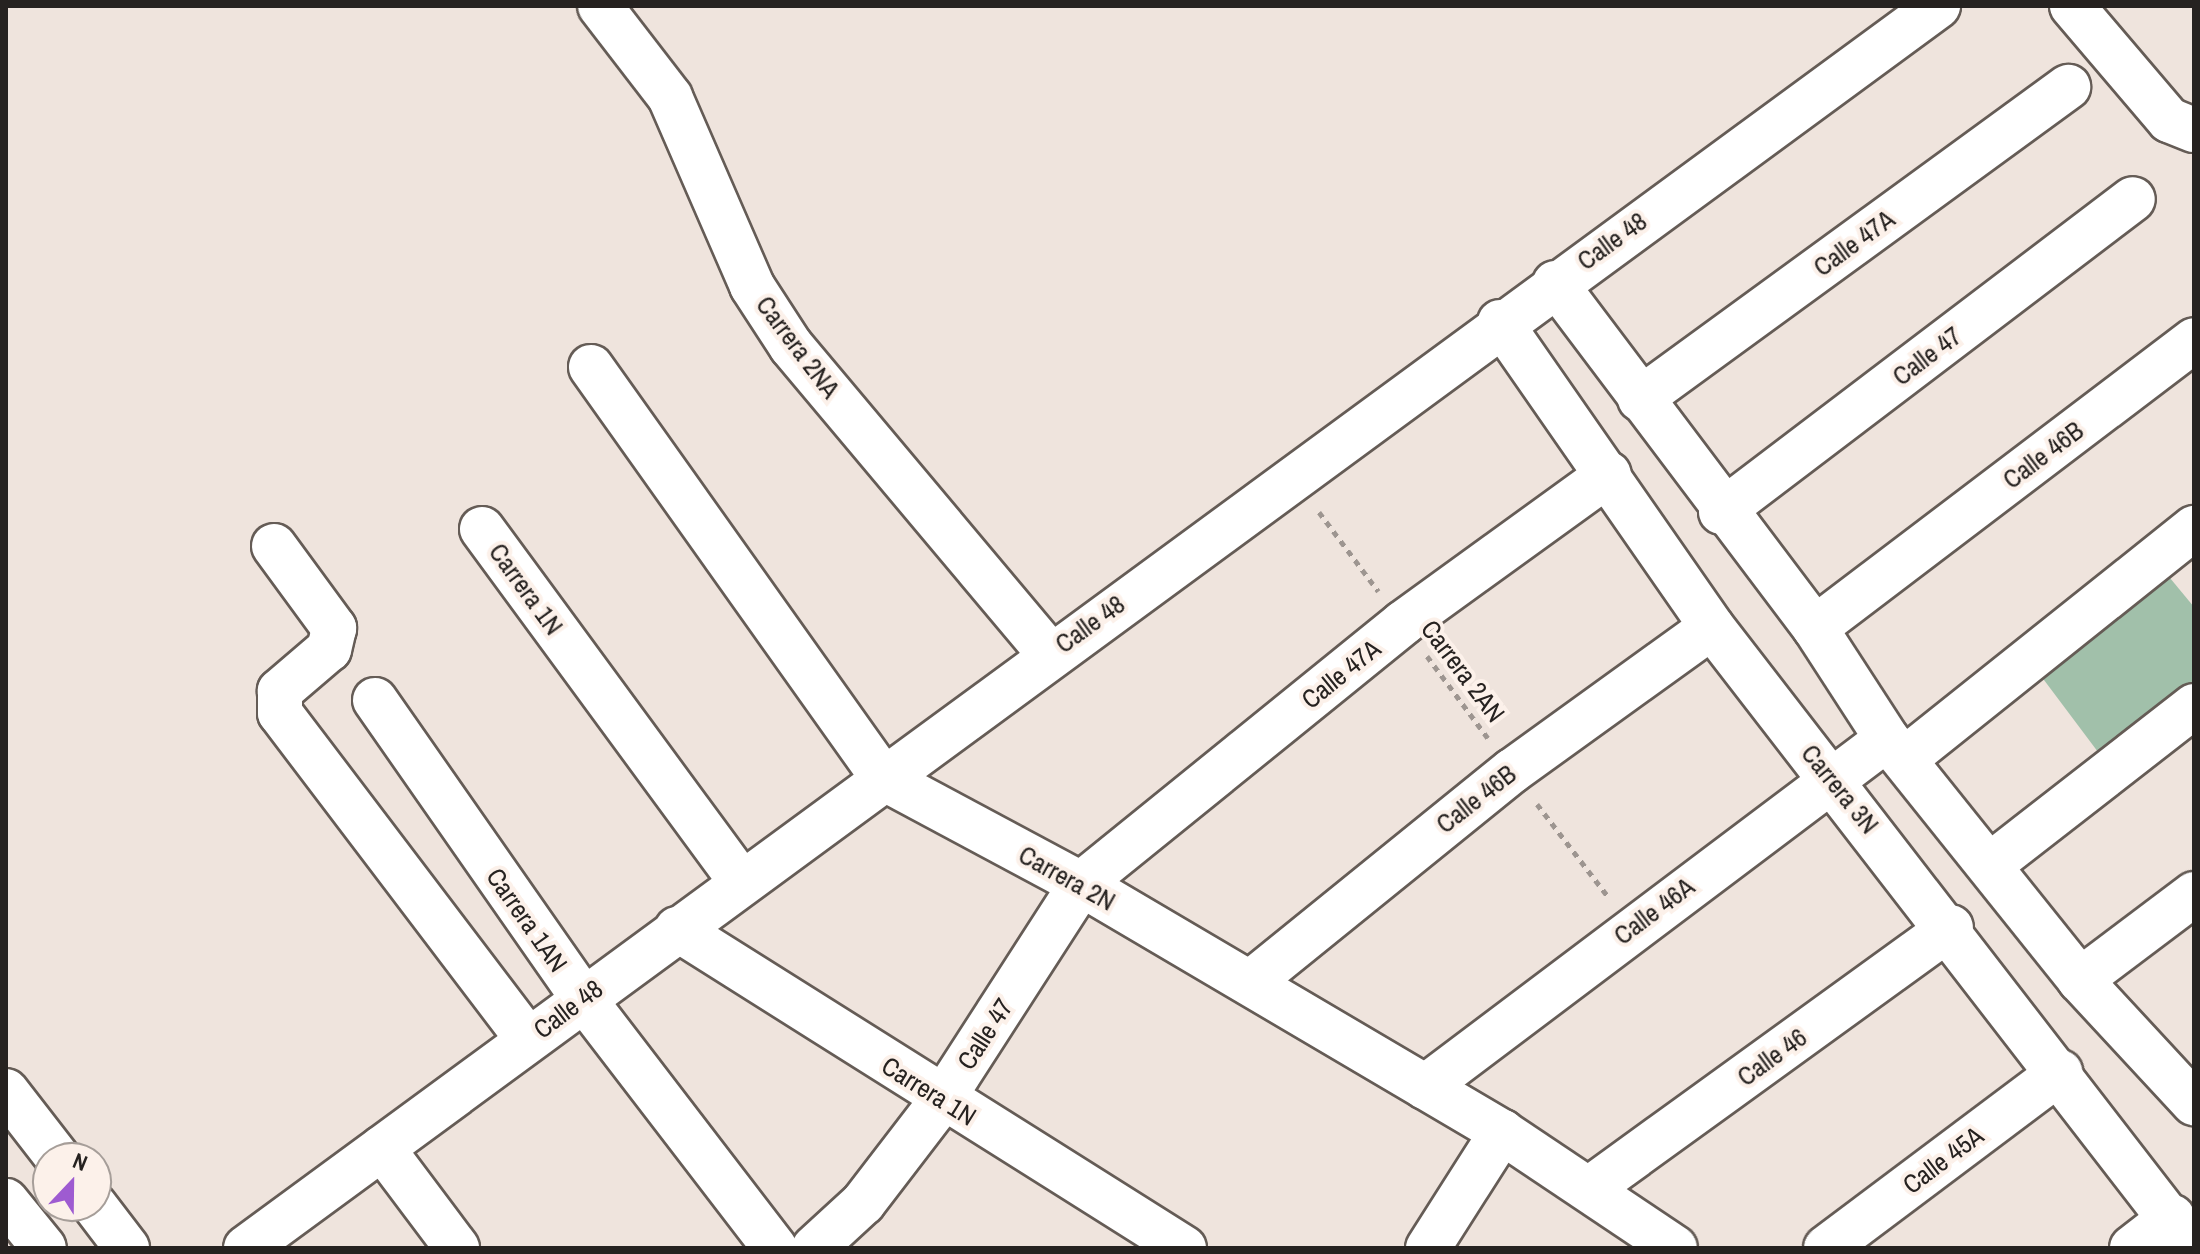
<!DOCTYPE html>
<html>
<head>
<meta charset="utf-8">
<style>
  body { margin:0 }
  #map { position:relative; width:2200px; height:1254px; overflow:hidden; background:#efe4dd; font-family:"Archivo Narrow",sans-serif }
  div>[style] { position:absolute }
  [style*='--x'] { left:calc(var(--x)*1px); top:calc(var(--y)*1px); width:calc(var(--w)*1px); rotate:calc(var(--a)*1deg) }
  .green>* { inset:0; background:#a1c0aa }
  .path>* { height:5px; margin-top:-2.5px; transform-origin:0; background:repeating-linear-gradient(90deg,#9d9590 0 6px,transparent 0 12px) }
  .roads { filter:drop-shadow(2px 0 #655c56) drop-shadow(-2px 0 #655c56) drop-shadow(0 2px #655c56) drop-shadow(0 -2px #655c56) }
  .street>* { height:44px; margin:-22px; padding:0 22px; transform-origin:22px; border-radius:22px; background:#fff }
  .secondary>* { height:44px; margin:-22px; padding:0 22px; transform-origin:22px; border-radius:22px; background:#fff }
  span { translate:-50% -50%; white-space:nowrap; text-align:center; line-height:1.15; -webkit-text-stroke:8px #fcf1ea; paint-order:stroke }
  .street-label { font-size:26px; color:#262220 }
  .frame { position:absolute; inset:0; border:8px solid #262220; pointer-events:none }
  .north { position:absolute; left:32px; top:1142px; width:80px; height:80px; box-sizing:border-box; background:#fcf1ea; border:2px solid #a69e99; border-radius:50%; rotate:22deg; font-size:22px; font-weight:700; line-height:32px; text-align:center; color:#262220 }
  .north::after { content:''; display:block; margin:auto; width:28px; height:36px; background:#9e5bd1; clip-path:polygon(50% 0,100% 100%,50% 72%,0 100%) }
</style>
</head>
<body>
<div id="map">
  <div class="green">
    <i style="clip-path:polygon(2170px 578px,2194px 607px,2194px 686px,2104px 760px,2041px 676px)"></i>
  </div>
  <div class="path">
    <i style="--x:1319;--y:512;--w:99;--a:53.2"></i>
    <i style="--x:1427;--y:656;--w:102;--a:53.4"></i>
    <i style="--x:1537;--y:804;--w:118;--a:52.5"></i>
  </div>
  <div class="roads">
    <div class="street">
      <i style="--x:600;--y:6;--w:115;--a:52.4"></i>
      <i style="--x:670;--y:97;--w:206;--a:66.5"></i>
      <i style="--x:752;--y:286;--w:72;--a:57"></i>
      <i style="--x:791;--y:346;--w:402;--a:50"></i>
      <i style="--x:2072;--y:6;--w:150;--a:49.6"></i>
      <i style="--x:2169;--y:120;--w:27;--a:22"></i>
      <i style="--x:1555;--y:283;--w:432;--a:53"></i>
      <i style="--x:1815;--y:628;--w:132;--a:57"></i>
      <i style="--x:1887;--y:739;--w:309;--a:51.3"></i>
      <i style="--x:2080;--y:980;--w:168;--a:47.2"></i>
      <i style="--x:1500;--y:322;--w:371;--a:55.2"></i>
      <i style="--x:1712;--y:627;--w:785;--a:52.3"></i>
      <i style="--x:591;--y:367;--w:504;--a:54.61"></i>
      <i style="--x:883;--y:778;--w:225;--a:28.2"></i>
      <i style="--x:1081;--y:884;--w:489;--a:30.5"></i>
      <i style="--x:1502;--y:1132;--w:208;--a:33.8"></i>
      <i style="--x:1640;--y:399;--w:530;--a:-36.09"></i>
      <i style="--x:1721;--y:512;--w:517;--a:-37.22"></i>
      <i style="--x:482;--y:529;--w:437;--a:53.7"></i>
      <i style="--x:274;--y:546;--w:102;--a:53.8"></i>
      <i style="--x:334;--y:628;--w:22;--a:103"></i>
      <i style="--x:329;--y:649;--w:65;--a:139.4"></i>
      <i style="--x:280;--y:691;--w:22;--a:90"></i>
      <i style="--x:280;--y:713;--w:409;--a:52.8"></i>
      <i style="--x:1815;--y:628;--w:476;--a:-37.2"></i>
      <i style="--x:375;--y:700;--w:363;--a:55.1"></i>
      <i style="--x:583;--y:998;--w:315;--a:52.5"></i>
      <i style="--x:1906;--y:758;--w:369;--a:-38.6"></i>
      <i style="--x:1990;--y:865;--w:259;--a:-37.9"></i>
      <i style="--x:677;--y:929;--w:599;--a:32.18"></i>
      <i style="--x:2080;--y:980;--w:143;--a:-37"></i>
      <i style="--x:1250;--y:983;--w:337;--a:-39"></i>
      <i style="--x:1512;--y:771;--w:246;--a:-35.8"></i>
      <i style="--x:1425;--y:1087;--w:578;--a:-36.99"></i>
      <i style="--x:382;--y:1148;--w:125;--a:53.1"></i>
      <i style="--x:1592;--y:1187;--w:443;--a:-35.9"></i>
      <i style="--x:246;--y:1248;--w:2099;--a:-36.28"></i>
      <i style="--x:814;--y:1248;--w:67;--a:-42.6"></i>
      <i style="--x:863;--y:1203;--w:130;--a:-52.5"></i>
      <i style="--x:942;--y:1100;--w:257;--a:-57.2"></i>
      <i style="--x:1081;--y:884;--w:414;--a:-39"></i>
      <i style="--x:1403;--y:623;--w:254;--a:-35.9"></i>
      <i style="--x:1428;--y:1248;--w:138;--a:-57.5"></i>
      <i style="--x:1826;--y:1248;--w:293;--a:-36.9"></i>
      <i style="--x:2132;--y:1248;--w:51;--a:-37.8"></i>
    </div>
    <div class="secondary">
      <i style="--x:6;--y:1091;--w:85;--a:52.2"></i>
      <i style="--x:6;--y:1201;--w:60;--a:51"></i>
      <i style="--x:95;--y:1206;--w:53;--a:52.7"></i>
    </div>
  </div>
  <div class="street-label">
    <span style="left:1612px;top:241px;rotate:-36deg">Calle 48</span>
    <span style="left:1854px;top:243px;rotate:-36deg">Calle 47A</span>
    <span style="left:798px;top:347px;rotate:53deg">Carrera 2NA</span>
    <span style="left:1927px;top:356px;rotate:-37deg">Calle 47</span>
    <span style="left:2043px;top:455px;rotate:-37deg">Calle 46B</span>
    <span style="left:526px;top:589px;rotate:54deg">Carrera 1N</span>
    <span style="left:1090px;top:624px;rotate:-36deg">Calle 48</span>
    <span style="left:1463px;top:671px;rotate:53deg">Carrera 2AN</span>
    <span style="left:1341px;top:674px;rotate:-39deg">Calle 47A</span>
    <span style="left:1840px;top:789px;rotate:51deg">Carrera 3N</span>
    <span style="left:1476px;top:799px;rotate:-38deg">Calle 46B</span>
    <span style="left:1067px;top:878px;rotate:29deg">Carrera 2N</span>
    <span style="left:1654px;top:911px;rotate:-37deg">Calle 46A</span>
    <span style="left:527px;top:920px;rotate:55deg">Carrera 1AN</span>
    <span style="left:568px;top:1009px;rotate:-37deg">Calle 48</span>
    <span style="left:985px;top:1034px;rotate:-57deg">Calle 47</span>
    <span style="left:1772px;top:1057px;rotate:-36deg">Calle 46</span>
    <span style="left:929px;top:1091px;rotate:32deg">Carrera 1N</span>
    <span style="left:1943px;top:1160px;rotate:-37deg">Calle 45A</span>
  </div>
  <div class="frame"></div>
  <div class="north">N</div>
</div>
</body>
</html>
